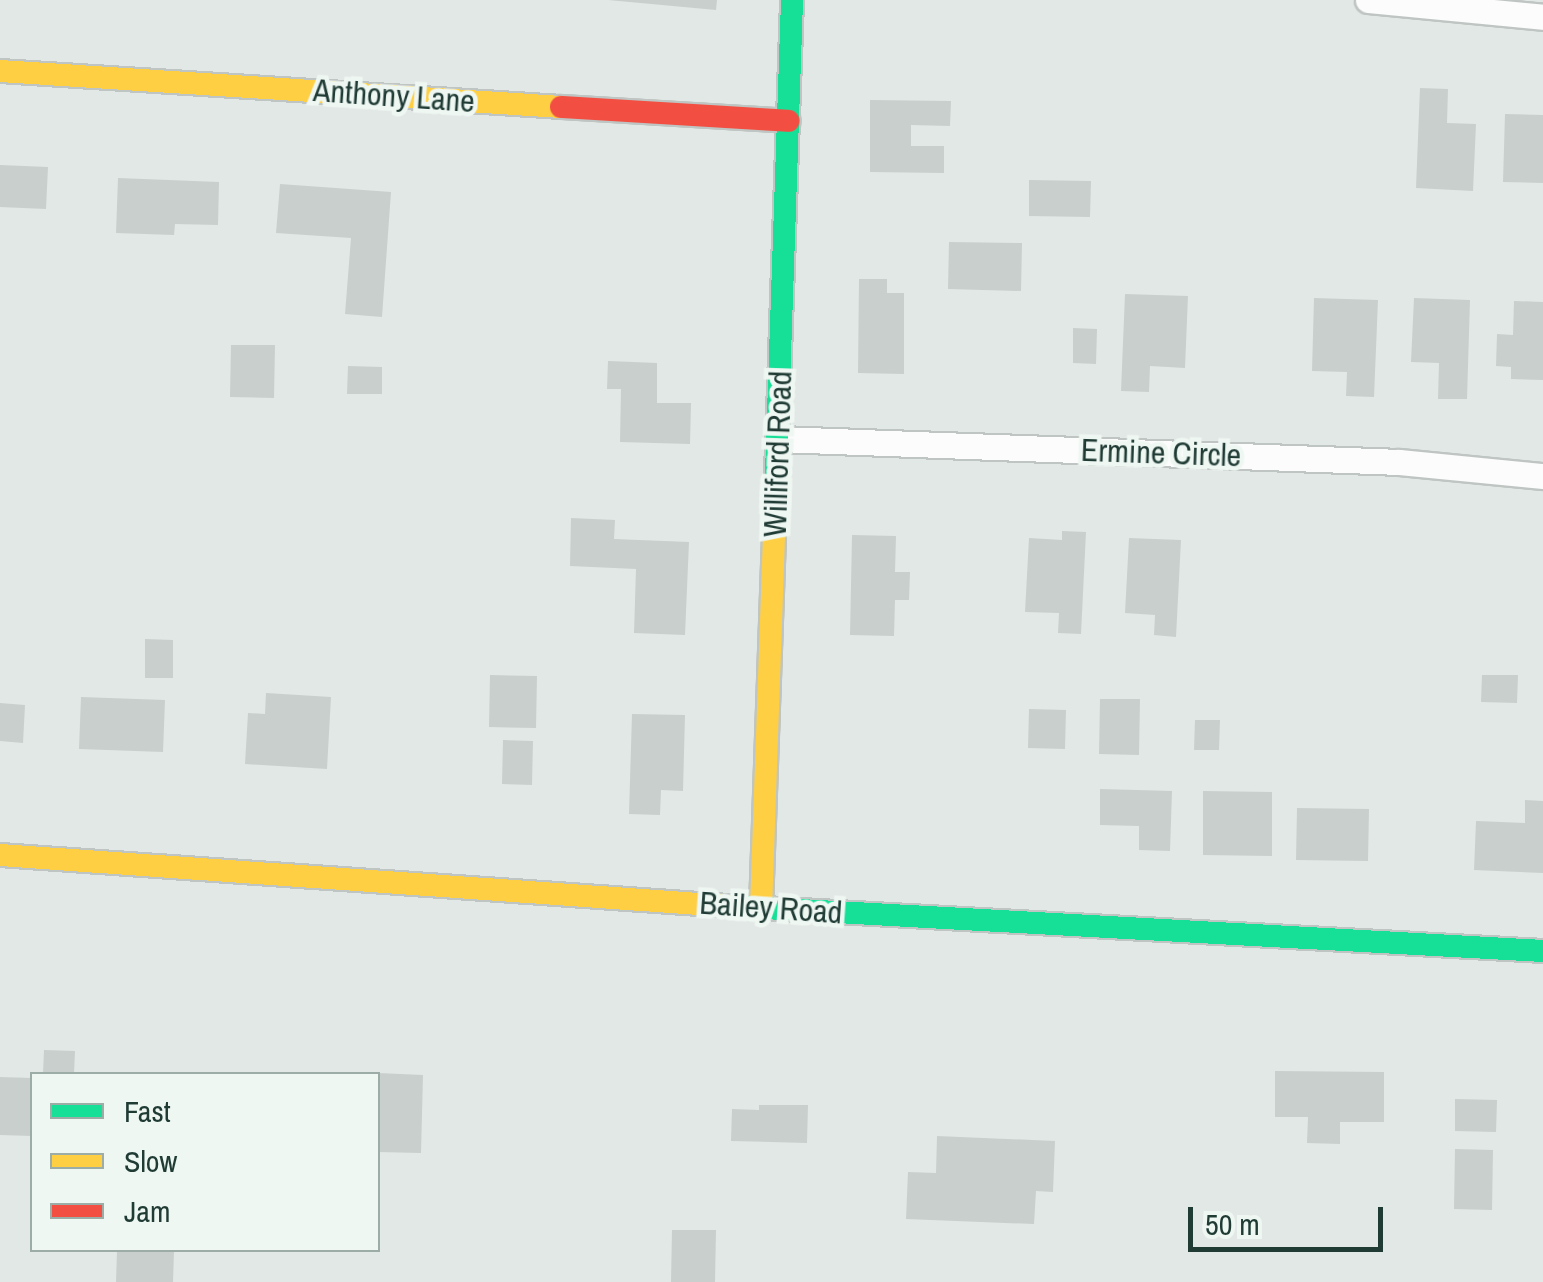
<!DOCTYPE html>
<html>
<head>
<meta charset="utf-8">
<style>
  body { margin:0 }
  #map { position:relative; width:1543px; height:1282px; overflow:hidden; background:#e2e8e5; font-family:"Archivo Narrow",sans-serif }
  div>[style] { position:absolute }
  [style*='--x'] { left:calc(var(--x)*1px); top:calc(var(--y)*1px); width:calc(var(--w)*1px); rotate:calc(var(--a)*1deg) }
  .building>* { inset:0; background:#c9cfcd }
  .roads { filter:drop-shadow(2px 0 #bfc5c2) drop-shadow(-2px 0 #bfc5c2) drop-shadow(0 2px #bfc5c2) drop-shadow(0 -2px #bfc5c2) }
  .street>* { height:25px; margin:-12.5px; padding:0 12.5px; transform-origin:12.5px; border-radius:12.5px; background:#fbfcfb }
  .fast>* { height:22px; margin:-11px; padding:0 11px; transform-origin:11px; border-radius:11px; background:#16e098 }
  .slow>* { height:22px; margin:-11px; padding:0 11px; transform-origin:11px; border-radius:11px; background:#ffcf43 }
  .jam>* { height:22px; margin:-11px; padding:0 11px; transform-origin:11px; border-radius:11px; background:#f24e42 }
  span { translate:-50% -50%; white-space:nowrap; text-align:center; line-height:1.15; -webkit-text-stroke:9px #eff7f3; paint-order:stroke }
  .street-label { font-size:32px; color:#1f3b34 }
  .legend { position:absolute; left:30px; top:1072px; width:350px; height:180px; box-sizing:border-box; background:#eff7f3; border:2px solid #9caca7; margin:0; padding:12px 18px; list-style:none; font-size:30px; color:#1f3b34 }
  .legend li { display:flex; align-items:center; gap:20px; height:50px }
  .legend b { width:50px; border:2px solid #9caca7 }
  .scale { position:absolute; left:1188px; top:1207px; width:195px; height:45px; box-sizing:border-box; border:5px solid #1f3b34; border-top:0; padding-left:12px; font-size:30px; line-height:35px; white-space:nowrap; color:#1f3b34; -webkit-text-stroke:8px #eff7f3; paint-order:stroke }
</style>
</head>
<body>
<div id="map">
  <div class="building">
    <i style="clip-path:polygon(608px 0,717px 0,716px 10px)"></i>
    <i style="clip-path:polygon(1420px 88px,1448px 89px,1447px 123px,1476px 124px,1473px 191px,1416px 188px)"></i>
    <i style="clip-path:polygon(870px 100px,951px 101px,950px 126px,911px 125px,911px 146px,944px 146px,944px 173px,870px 172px)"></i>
    <i style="clip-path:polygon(1505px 114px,1543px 115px,1543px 183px,1503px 182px)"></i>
    <i style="clip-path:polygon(0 165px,48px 167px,46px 209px,0 207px)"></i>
    <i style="clip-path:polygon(118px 178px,219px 182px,218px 225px,175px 224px,174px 235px,116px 233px)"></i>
    <i style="clip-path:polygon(1029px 180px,1091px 181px,1090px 217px,1029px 216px)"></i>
    <i style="clip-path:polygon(280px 184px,391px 192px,382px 317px,345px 314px,351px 238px,276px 233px)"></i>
    <i style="clip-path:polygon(949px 242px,1022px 243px,1021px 291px,948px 289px)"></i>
    <i style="clip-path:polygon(859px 279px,887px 279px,887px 293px,904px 293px,904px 374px,858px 373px)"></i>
    <i style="clip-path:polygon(1125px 294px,1188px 296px,1185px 368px,1150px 366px,1149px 392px,1121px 391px)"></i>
    <i style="clip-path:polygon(1314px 298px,1378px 300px,1374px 397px,1346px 396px,1347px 372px,1312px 371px)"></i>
    <i style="clip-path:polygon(1414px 298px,1470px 300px,1467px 399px,1438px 399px,1439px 363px,1411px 362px)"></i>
    <i style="clip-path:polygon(1514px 301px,1543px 302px,1543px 380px,1511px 379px,1511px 367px,1496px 366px,1497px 334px,1513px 335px)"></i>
    <i style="clip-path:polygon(1073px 328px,1097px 329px,1096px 364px,1073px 363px)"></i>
    <i style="clip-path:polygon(231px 345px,275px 345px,274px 398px,230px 397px)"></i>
    <i style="clip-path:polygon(608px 361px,657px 363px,657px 403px,691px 403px,690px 444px,620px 442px,621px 389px,607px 389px)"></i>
    <i style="clip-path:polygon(348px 366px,382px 367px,382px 394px,347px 394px)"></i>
    <i style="clip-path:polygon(571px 518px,615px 520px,614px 539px,689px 542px,685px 635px,634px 633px,636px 569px,570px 566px)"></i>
    <i style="clip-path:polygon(1062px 531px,1086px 532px,1081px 634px,1058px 633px,1059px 613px,1025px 612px,1029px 538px,1062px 540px)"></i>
    <i style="clip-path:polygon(852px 535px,896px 536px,895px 572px,910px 572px,909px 600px,895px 600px,894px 636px,850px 635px)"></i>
    <i style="clip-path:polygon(1129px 538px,1181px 540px,1176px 637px,1154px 635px,1155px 615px,1125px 613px)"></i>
    <i style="clip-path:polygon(145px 639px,173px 640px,173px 678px,145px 678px)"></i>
    <i style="clip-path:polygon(490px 675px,537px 676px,536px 728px,489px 727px)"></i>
    <i style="clip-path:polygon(1482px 675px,1518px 675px,1517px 703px,1481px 702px)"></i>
    <i style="clip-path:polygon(266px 693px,331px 697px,327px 769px,245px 764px,248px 713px,265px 714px)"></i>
    <i style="clip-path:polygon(81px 697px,165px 700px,163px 752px,79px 749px)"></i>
    <i style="clip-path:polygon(1100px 699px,1140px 699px,1139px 755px,1099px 754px)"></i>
    <i style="clip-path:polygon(0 703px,25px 705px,23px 743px,0 741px)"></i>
    <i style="clip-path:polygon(1029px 709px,1066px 710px,1065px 749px,1028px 748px)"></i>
    <i style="clip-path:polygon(632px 714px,685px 715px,683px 791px,661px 790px,660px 815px,629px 814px)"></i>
    <i style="clip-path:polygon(1195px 720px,1220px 720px,1219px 750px,1194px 750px)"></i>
    <i style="clip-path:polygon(503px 740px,533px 741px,532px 785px,502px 784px)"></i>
    <i style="clip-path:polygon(1100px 789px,1172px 791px,1170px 851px,1139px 850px,1139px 826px,1100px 825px)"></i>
    <i style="clip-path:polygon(1203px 791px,1272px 792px,1272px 856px,1203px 855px)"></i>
    <i style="clip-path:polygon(1525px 800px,1543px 801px,1543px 873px,1474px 870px,1476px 821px,1525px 823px)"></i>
    <i style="clip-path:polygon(1297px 808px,1369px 809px,1368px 861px,1296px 860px)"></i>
    <i style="clip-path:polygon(44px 1050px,75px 1051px,74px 1074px,43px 1074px)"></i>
    <i style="clip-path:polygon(1275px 1071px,1384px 1072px,1384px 1122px,1340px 1122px,1340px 1144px,1307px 1143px,1308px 1117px,1275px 1117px)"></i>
    <i style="clip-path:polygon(378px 1073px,423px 1075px,421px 1153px,378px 1152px)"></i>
    <i style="clip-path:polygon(0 1077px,32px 1078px,32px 1136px,0 1135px)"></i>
    <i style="clip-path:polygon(1455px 1099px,1497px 1100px,1496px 1132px,1455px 1131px)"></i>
    <i style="clip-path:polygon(759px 1105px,808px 1105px,807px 1143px,731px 1141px,732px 1109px,759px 1110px)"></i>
    <i style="clip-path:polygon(937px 1136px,1055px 1141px,1053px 1192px,1036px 1191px,1034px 1224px,906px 1219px,908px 1172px,936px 1173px)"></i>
    <i style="clip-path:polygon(1455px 1149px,1493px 1150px,1492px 1210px,1454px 1209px)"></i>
    <i style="clip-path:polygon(672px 1230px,716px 1230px,715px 1282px,671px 1282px)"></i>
    <i style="clip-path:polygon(117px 1250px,174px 1250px,173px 1282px,116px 1282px)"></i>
  </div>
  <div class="roads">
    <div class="street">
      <i style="--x:1368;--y:0;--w:176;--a:5.5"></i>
      <i style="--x:779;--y:439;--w:620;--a:2.12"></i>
      <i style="--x:1399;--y:462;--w:145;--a:5.6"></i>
    </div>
    <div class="fast">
      <i style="--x:774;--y:532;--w:532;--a:-88.06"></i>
      <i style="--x:728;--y:906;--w:816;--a:3.16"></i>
    </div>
    <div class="slow">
      <i style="--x:0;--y:71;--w:562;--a:3.67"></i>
      <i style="--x:0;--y:855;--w:730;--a:4.01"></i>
      <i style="--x:761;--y:908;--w:376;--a:-88"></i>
    </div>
    <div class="jam">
      <i style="--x:561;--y:107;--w:228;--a:3.5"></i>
    </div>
  </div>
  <div class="street-label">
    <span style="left:394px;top:96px;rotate:4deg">Anthony Lane</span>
    <span style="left:1161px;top:453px;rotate:2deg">Ermine Circle</span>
    <span style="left:778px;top:454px;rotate:-88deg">Williford Road</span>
    <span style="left:771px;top:908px;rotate:4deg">Bailey Road</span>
  </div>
  <ul class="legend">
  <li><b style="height:12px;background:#16e098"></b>Fast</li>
  <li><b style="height:12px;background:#ffcf43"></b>Slow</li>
  <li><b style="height:12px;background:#f24e42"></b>Jam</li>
  </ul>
  <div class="scale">50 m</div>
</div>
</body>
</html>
